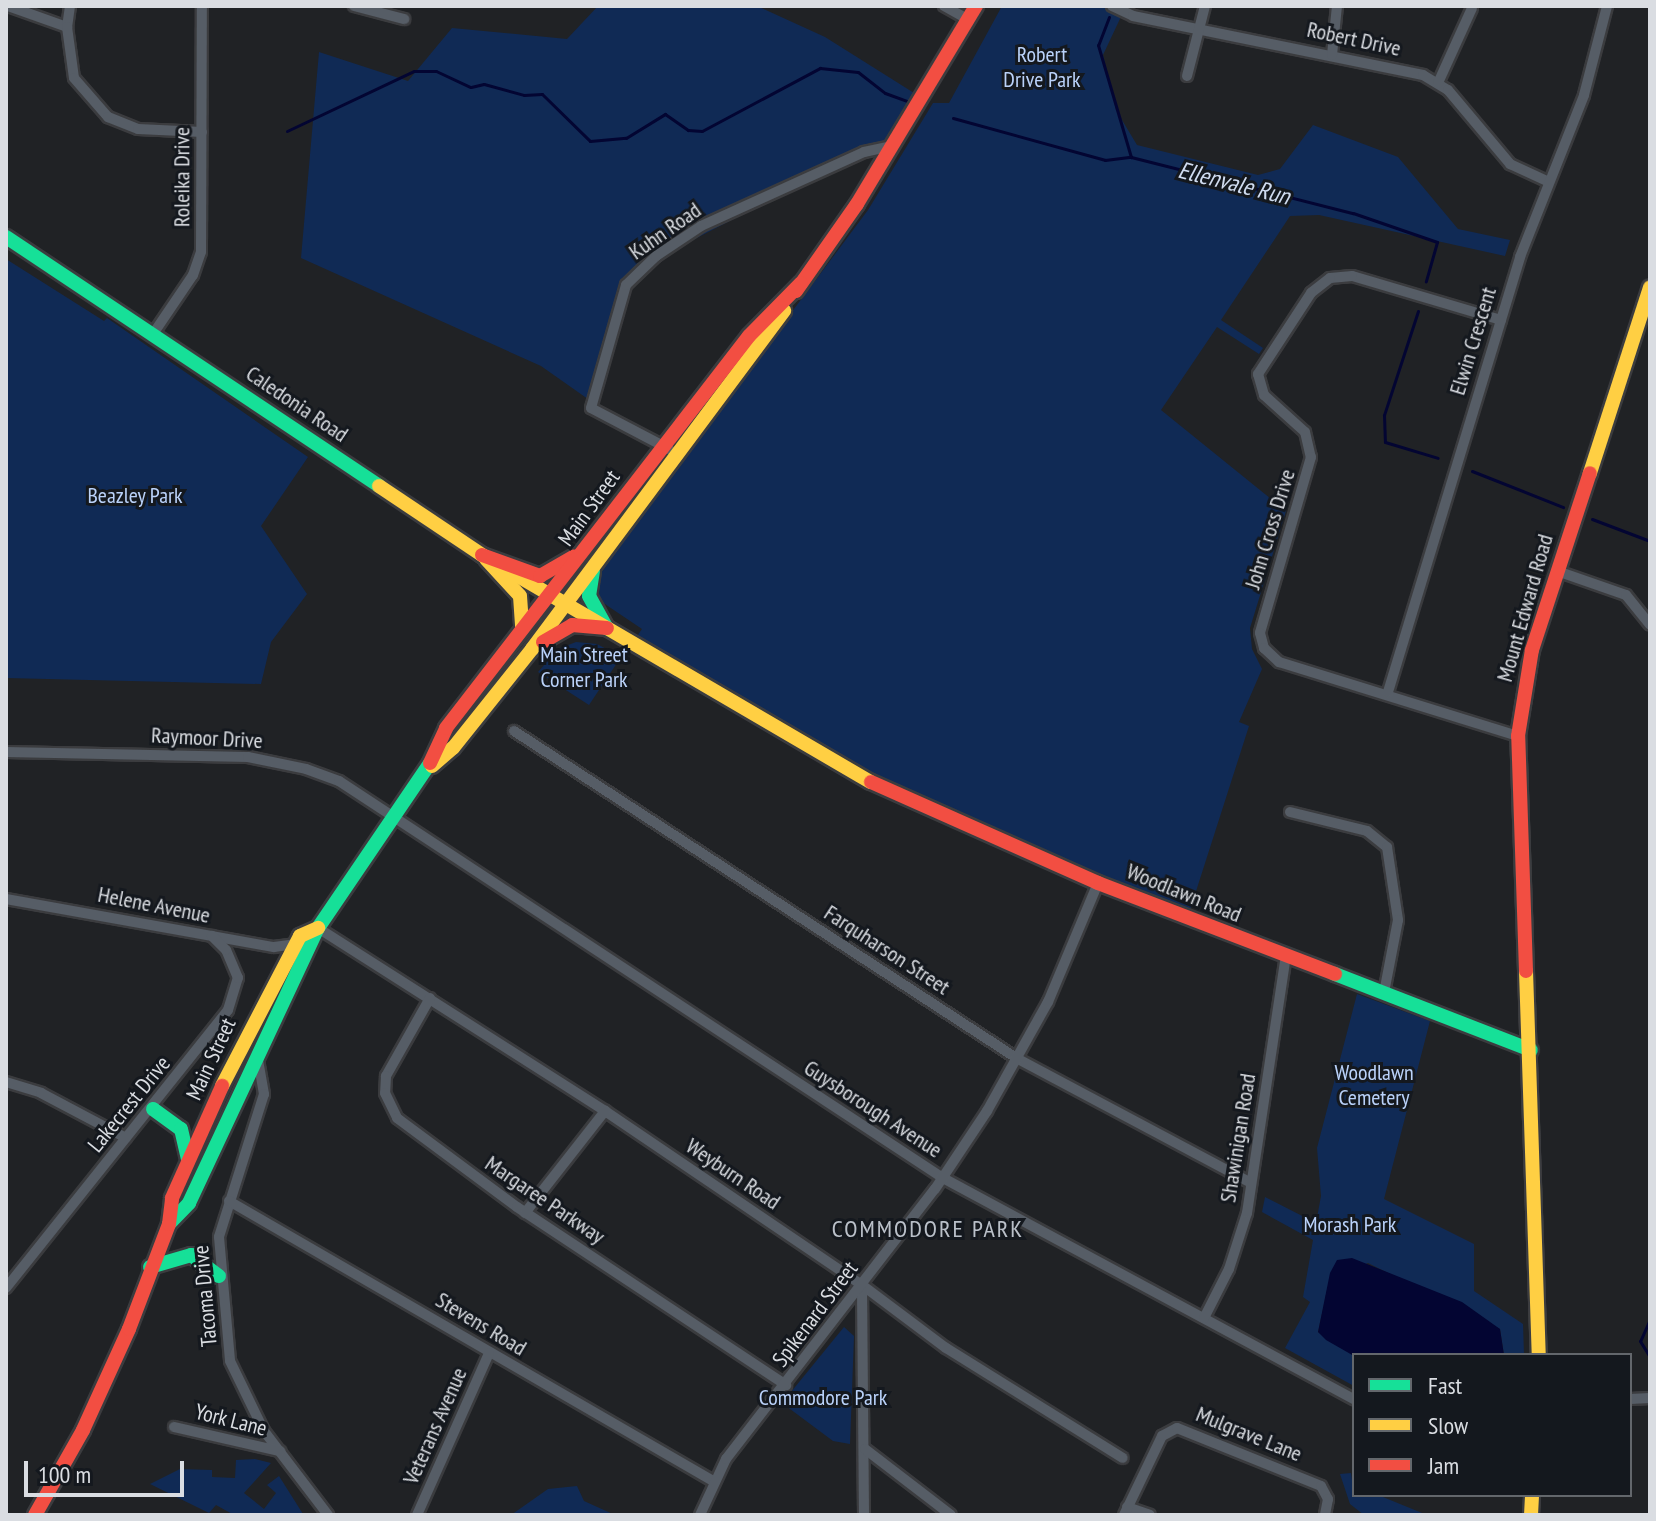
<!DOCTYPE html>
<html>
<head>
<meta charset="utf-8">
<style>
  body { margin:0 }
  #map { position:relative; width:1656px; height:1521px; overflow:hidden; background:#202225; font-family:"PT Sans Narrow",sans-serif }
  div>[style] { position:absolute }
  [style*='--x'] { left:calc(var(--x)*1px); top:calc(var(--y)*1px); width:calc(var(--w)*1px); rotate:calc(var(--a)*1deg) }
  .green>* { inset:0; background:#102a55 }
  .water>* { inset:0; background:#030532 }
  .stream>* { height:3px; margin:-1.5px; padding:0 1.5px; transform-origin:1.5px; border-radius:1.5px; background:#030532 }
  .roads { filter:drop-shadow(2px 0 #3b3c3f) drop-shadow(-2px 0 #3b3c3f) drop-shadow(0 2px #3b3c3f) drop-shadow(0 -2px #3b3c3f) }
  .street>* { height:10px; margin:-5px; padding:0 5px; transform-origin:5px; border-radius:5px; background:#565d66 }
  .fast>* { height:14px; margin:-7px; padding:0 7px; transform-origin:7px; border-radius:7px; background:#16e098 }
  .slow>* { height:14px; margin:-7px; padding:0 7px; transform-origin:7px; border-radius:7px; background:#ffcf43 }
  .jam>* { height:14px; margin:-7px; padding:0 7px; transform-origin:7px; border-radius:7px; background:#f24e42 }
  span { translate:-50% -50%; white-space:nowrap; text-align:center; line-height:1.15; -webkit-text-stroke:6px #14181e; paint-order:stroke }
  .street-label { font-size:22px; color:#dadde2 }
  .park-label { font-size:22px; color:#bad2fa }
  .water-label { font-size:24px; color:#d0dcf0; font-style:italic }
  .neighbourhood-label { font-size:24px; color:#bac0c9; letter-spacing:2px }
  .frame { position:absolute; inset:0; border:8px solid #dadde2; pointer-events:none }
  .legend { position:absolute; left:1352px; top:1353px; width:280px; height:144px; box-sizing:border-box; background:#14181e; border:2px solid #63676c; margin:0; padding:10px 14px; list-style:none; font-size:24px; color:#dadde2 }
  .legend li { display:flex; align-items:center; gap:16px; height:40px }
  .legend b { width:40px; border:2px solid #63676c }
  .scale { position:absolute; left:24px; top:1461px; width:160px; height:36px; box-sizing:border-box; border:4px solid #dadde2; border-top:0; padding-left:10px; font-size:24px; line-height:28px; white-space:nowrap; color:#dadde2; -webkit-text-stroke:6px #14181e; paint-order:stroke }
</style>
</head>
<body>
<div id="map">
  <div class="green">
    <i style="clip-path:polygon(598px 6px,757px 6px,825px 37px,922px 98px,900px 133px,654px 260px,625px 287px,595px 404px,541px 366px,301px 258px,319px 52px,408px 81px,452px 28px,567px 39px)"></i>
    <i style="clip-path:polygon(1002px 6px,1126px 6px,1103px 55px,1116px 110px,1137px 145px,1258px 175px,1280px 169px,1313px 125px,1398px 157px,1458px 229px,1510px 240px,1505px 256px,1319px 215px,1290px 216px,1221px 320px,1263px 348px,1259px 354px,1217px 327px,1161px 410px,1286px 511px,1250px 628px,1252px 649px,1262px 669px,1239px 722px,1249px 726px,1190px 910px,876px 789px,635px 639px,642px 629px,584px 590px,868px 210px,933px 103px,949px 103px)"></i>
    <i style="clip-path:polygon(6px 259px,104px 321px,107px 318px,308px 457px,261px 526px,307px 594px,271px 642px,261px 684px,6px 678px)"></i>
    <i style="clip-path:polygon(576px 642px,597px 644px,621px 657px,589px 705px,538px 672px,558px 649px)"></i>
    <i style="clip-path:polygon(1357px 994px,1430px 1021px,1384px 1199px,1474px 1244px,1474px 1291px,1523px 1324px,1524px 1355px,1504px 1355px,1500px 1329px,1368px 1263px,1329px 1281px,1318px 1332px,1354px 1356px,1354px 1386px,1285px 1348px,1310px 1302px,1303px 1297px,1313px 1240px,1262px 1212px,1265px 1197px,1316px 1223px,1321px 1196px,1317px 1148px)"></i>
    <i style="clip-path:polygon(844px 1327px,854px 1336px,850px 1444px,833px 1441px,782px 1403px)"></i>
    <i style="clip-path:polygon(255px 1459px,271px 1463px,244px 1493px,264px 1509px,276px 1493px,267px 1485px,279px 1476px,303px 1514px,234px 1515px,216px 1505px,209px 1513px,150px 1484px,180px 1469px,212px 1470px,212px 1477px,235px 1478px,236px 1460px)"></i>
    <i style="clip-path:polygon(1351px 1473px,1354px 1495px,1378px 1495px,1427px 1515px,1364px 1515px,1350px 1504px,1340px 1474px)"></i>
    <i style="clip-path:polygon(577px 1486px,584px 1501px,615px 1515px,511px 1515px,548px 1489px)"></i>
  </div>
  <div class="water">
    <i style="clip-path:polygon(1352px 1258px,1462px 1302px,1500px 1329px,1504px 1355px,1354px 1356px,1326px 1340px,1318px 1332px,1330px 1273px,1337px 1260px)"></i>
  </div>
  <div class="stream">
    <i style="--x:1109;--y:17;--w:30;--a:111"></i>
    <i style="--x:1098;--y:45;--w:117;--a:73.6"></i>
    <i style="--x:1131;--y:157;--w:229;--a:14.2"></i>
    <i style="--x:1353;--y:213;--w:89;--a:19"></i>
    <i style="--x:1437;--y:242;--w:41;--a:105.8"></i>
    <i style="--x:953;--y:118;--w:158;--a:15.4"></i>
    <i style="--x:1105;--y:160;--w:26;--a:-7"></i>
    <i style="--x:287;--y:131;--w:140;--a:-25.3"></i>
    <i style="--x:414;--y:71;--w:22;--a:0"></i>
    <i style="--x:436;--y:71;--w:38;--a:25"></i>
    <i style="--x:471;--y:87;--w:13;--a:-13"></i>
    <i style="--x:484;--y:84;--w:41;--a:15.4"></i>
    <i style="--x:524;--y:95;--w:18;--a:-3"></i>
    <i style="--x:542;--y:94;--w:67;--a:44.4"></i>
    <i style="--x:590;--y:141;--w:36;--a:-5"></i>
    <i style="--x:626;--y:138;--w:46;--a:-31.6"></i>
    <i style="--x:665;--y:114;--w:28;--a:35"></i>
    <i style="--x:688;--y:130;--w:14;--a:4"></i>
    <i style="--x:702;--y:131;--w:134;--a:-28.1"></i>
    <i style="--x:820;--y:68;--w:38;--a:6"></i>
    <i style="--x:858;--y:72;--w:34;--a:38"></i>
    <i style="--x:885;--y:93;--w:23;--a:20"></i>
    <i style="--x:1418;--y:311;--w:109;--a:108.1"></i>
    <i style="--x:1384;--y:415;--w:27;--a:88"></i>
    <i style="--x:1385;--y:442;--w:55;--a:16.8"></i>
    <i style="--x:1472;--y:471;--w:98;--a:21.6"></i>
    <i style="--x:1592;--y:519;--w:62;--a:20.8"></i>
    <i style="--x:1650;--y:1319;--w:24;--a:114"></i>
    <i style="--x:1640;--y:1341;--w:19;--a:58"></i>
  </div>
  <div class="roads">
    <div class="street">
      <i style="--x:8;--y:6;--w:63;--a:19.6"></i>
      <i style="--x:70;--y:6;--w:21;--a:98"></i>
      <i style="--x:67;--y:27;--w:51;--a:82.2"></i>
      <i style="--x:74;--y:78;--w:52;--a:48.9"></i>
      <i style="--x:108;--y:117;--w:32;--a:22"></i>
      <i style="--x:138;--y:129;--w:64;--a:2.7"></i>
      <i style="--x:354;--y:6;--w:52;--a:14.6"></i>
      <i style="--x:944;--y:6;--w:29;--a:29"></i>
      <i style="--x:1112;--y:6;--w:23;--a:25"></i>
      <i style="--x:1133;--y:16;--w:296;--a:11.5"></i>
      <i style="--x:1423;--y:75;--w:29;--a:31"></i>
      <i style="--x:1448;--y:90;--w:97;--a:50"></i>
      <i style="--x:1510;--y:164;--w:43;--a:24.8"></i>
      <i style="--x:1332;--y:55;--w:49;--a:-84.2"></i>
      <i style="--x:1187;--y:76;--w:72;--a:-75.6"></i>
      <i style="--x:1438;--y:83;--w:82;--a:-65.6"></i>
      <i style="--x:1501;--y:320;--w:155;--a:-163.5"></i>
      <i style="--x:1352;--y:276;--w:22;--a:175"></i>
      <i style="--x:1330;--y:278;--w:24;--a:142"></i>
      <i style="--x:1311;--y:293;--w:97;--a:123.2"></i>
      <i style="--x:1258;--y:374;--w:22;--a:74"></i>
      <i style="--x:1264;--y:395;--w:55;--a:42.1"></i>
      <i style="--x:1305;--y:432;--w:26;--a:77"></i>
      <i style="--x:1311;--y:457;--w:183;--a:106.2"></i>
      <i style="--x:1260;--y:633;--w:16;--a:75"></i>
      <i style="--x:1264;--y:648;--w:21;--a:43"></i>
      <i style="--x:1279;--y:662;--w:250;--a:17.2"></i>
      <i style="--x:153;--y:334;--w:71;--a:-55.9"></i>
      <i style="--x:193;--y:275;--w:24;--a:-71"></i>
      <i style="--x:201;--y:252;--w:246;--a:-89.8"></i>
      <i style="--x:669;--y:449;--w:88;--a:-152.3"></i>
      <i style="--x:591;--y:408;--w:128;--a:-74.1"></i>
      <i style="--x:626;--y:285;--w:42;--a:-44"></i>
      <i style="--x:656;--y:256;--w:54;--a:-33.7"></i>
      <i style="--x:701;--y:226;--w:179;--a:-24.4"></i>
      <i style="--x:864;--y:152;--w:29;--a:-12"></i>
      <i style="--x:1557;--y:571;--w:73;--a:19.2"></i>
      <i style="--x:1626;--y:595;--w:38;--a:51"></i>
      <i style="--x:1388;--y:692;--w:455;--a:-73.1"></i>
      <i style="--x:1520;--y:257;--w:174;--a:-68.4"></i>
      <i style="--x:1584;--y:95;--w:92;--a:-75.5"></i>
      <i style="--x:514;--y:731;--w:601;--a:33.06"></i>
      <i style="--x:1018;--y:1059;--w:262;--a:28"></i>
      <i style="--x:6;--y:752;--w:242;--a:1.2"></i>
      <i style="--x:248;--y:757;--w:59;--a:11.7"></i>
      <i style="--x:306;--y:769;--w:35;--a:20"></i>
      <i style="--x:339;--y:781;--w:723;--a:33.32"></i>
      <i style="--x:943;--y:1178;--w:467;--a:28.3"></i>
      <i style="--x:1290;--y:812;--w:79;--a:13.9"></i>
      <i style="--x:1367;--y:831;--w:26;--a:39"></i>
      <i style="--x:1387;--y:847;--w:74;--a:81.4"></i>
      <i style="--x:1398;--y:920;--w:74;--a:100.9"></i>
      <i style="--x:6;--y:899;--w:272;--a:10.2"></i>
      <i style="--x:274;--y:947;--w:21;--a:-8"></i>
      <i style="--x:318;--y:928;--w:340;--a:32.5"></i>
      <i style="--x:605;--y:1111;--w:310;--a:34.1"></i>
      <i style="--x:862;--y:1285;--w:105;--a:36.9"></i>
      <i style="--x:946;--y:1348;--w:208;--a:31.9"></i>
      <i style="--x:430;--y:998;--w:90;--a:119.4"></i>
      <i style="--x:386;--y:1076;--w:17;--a:93"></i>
      <i style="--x:385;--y:1093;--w:28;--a:64"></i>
      <i style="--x:397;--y:1118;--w:149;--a:36.6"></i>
      <i style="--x:517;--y:1207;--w:323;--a:33.5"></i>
      <i style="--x:257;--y:1054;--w:41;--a:80.1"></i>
      <i style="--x:264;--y:1094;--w:150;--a:107.5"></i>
      <i style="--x:219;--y:1237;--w:124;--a:84.9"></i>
      <i style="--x:230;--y:1361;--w:78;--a:64.1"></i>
      <i style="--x:264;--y:1431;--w:106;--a:52.7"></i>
      <i style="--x:6;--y:1082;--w:37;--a:17"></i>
      <i style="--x:41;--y:1093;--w:96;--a:27.9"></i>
      <i style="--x:229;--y:1201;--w:559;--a:30.05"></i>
      <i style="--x:525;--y:1213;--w:130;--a:-51.9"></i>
      <i style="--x:862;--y:1287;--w:228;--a:89.5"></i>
      <i style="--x:6;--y:1288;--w:356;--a:-51.4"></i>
      <i style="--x:228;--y:1010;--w:34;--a:-73"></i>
      <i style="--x:238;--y:978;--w:30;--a:-113"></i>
      <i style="--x:226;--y:950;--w:20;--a:-135"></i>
      <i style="--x:1204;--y:1318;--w:55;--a:-63"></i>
      <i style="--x:1229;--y:1269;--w:59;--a:-72.2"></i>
      <i style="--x:1247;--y:1213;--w:260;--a:-81.4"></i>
      <i style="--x:1630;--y:1399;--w:20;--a:-3"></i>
      <i style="--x:174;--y:1427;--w:109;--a:12.8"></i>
      <i style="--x:865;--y:1449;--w:108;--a:37.5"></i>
      <i style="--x:1127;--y:1507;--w:24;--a:19"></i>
      <i style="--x:417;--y:1515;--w:177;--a:-66"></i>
      <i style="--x:700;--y:1515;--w:62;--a:-65.1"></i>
      <i style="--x:726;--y:1459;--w:341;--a:-52.3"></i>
      <i style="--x:935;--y:1189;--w:94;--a:-56.3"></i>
      <i style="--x:987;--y:1111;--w:125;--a:-60.8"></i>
      <i style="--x:1048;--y:1002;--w:129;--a:-67.2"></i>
      <i style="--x:1124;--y:1515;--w:88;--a:-64.3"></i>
      <i style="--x:1162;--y:1436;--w:17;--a:-28"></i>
      <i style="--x:1177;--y:1428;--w:155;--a:21.9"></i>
      <i style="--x:1321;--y:1486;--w:15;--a:62"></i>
      <i style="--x:1328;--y:1499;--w:16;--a:101"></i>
    </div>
    <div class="fast">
      <i style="--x:6;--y:237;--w:448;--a:33.7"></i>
      <i style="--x:593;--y:571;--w:25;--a:99"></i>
      <i style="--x:589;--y:596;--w:37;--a:61"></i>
      <i style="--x:1335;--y:974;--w:210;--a:21.2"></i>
      <i style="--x:153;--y:1109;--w:34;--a:36"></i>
      <i style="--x:181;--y:1129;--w:31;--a:77"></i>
      <i style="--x:169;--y:1224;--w:29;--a:-46"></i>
      <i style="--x:189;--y:1203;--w:304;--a:-64.9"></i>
      <i style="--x:318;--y:928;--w:199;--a:-55.8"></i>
      <i style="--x:150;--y:1267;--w:43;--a:-16.3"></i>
      <i style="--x:191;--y:1255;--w:35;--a:37"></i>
    </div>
    <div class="slow">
      <i style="--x:1590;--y:473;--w:195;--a:-72.1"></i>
      <i style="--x:379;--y:486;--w:124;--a:33.8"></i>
      <i style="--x:482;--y:555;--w:450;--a:30.3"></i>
      <i style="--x:486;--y:559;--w:50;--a:47.4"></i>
      <i style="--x:520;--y:596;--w:32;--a:86"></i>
      <i style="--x:432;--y:766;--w:28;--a:-41"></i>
      <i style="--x:453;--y:748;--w:127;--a:-51.4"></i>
      <i style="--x:532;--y:649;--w:422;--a:-53.3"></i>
      <i style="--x:1526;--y:971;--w:384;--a:88.1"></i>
      <i style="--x:222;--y:1086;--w:169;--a:-62.5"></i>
      <i style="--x:300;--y:936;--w:20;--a:-24"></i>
      <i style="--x:1531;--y:1515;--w:20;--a:-87"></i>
    </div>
    <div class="jam">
      <i style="--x:796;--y:291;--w:106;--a:-55"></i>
      <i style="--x:857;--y:204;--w:231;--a:-59"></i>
      <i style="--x:482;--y:555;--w:62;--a:19.9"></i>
      <i style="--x:540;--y:576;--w:39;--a:-30"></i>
      <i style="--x:543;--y:642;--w:34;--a:-30"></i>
      <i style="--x:572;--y:625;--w:35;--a:5"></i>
      <i style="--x:430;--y:763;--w:38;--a:-65"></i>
      <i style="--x:446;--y:728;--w:495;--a:-52.3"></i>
      <i style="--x:749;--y:336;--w:74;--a:-45.5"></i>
      <i style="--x:871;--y:782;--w:248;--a:24"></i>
      <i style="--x:1098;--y:883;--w:254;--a:21"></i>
      <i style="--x:1526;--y:971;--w:235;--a:-91.9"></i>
      <i style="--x:1518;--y:736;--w:87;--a:-80.8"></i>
      <i style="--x:1532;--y:650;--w:186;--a:-71.9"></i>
      <i style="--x:35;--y:1515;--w:98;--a:-60.5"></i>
      <i style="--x:83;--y:1430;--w:111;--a:-65.5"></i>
      <i style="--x:129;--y:1329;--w:112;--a:-69.1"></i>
      <i style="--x:169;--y:1224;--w:26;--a:-83"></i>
      <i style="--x:172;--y:1198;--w:123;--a:-65.9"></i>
    </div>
  </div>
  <div class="street-label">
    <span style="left:1354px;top:39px;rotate:12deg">Robert Drive</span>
    <span style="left:182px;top:177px;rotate:-90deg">Roleika Drive</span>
    <span style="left:665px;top:231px;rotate:-35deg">Kuhn Road</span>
    <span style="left:1473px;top:341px;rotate:-73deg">Elwin Crescent</span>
    <span style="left:297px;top:404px;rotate:34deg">Caledonia Road</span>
    <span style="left:589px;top:508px;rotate:-54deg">Main Street</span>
    <span style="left:1270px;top:529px;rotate:-73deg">John Cross Drive</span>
    <span style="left:1525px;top:608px;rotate:-74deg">Mount Edward Road</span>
    <span style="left:207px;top:738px;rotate:3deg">Raymoor Drive</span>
    <span style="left:1184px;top:893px;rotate:22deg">Woodlawn Road</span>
    <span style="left:154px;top:905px;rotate:11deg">Helene Avenue</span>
    <span style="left:887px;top:950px;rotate:33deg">Farquharson Street</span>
    <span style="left:211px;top:1059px;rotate:-65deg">Main Street</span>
    <span style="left:129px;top:1104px;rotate:-51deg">Lakecrest Drive</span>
    <span style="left:873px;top:1109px;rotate:33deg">Guysborough Avenue</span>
    <span style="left:1238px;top:1138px;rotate:-81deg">Shawinigan Road</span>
    <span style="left:733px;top:1174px;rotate:34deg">Weyburn Road</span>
    <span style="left:545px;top:1200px;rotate:34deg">Margaree Parkway</span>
    <span style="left:205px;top:1296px;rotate:-95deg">Tacoma Drive</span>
    <span style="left:815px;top:1314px;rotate:-53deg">Spikenard Street</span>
    <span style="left:481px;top:1324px;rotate:31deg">Stevens Road</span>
    <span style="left:231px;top:1420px;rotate:14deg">York Lane</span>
    <span style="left:435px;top:1426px;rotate:-66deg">Veterans Avenue</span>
    <span style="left:1249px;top:1434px;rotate:22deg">Mulgrave Lane</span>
  </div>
  <div class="park-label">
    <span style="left:1042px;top:67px">Robert<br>Drive Park</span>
    <span style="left:135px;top:496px">Beazley Park</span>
    <span style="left:584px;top:667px">Main Street<br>Corner Park</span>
    <span style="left:1374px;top:1085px">Woodlawn<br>Cemetery</span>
    <span style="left:1350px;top:1225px">Morash Park</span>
    <span style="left:823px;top:1398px">Commodore Park</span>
  </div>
  <div class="water-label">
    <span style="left:1234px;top:183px;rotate:14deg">Ellenvale Run</span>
  </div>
  <div class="neighbourhood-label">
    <span style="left:928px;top:1229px">COMMODORE PARK</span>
  </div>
  <div class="frame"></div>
  <ul class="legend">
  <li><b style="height:10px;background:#16e098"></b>Fast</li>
  <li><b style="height:10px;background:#ffcf43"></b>Slow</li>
  <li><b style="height:10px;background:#f24e42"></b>Jam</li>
  </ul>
  <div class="scale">100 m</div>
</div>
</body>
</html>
